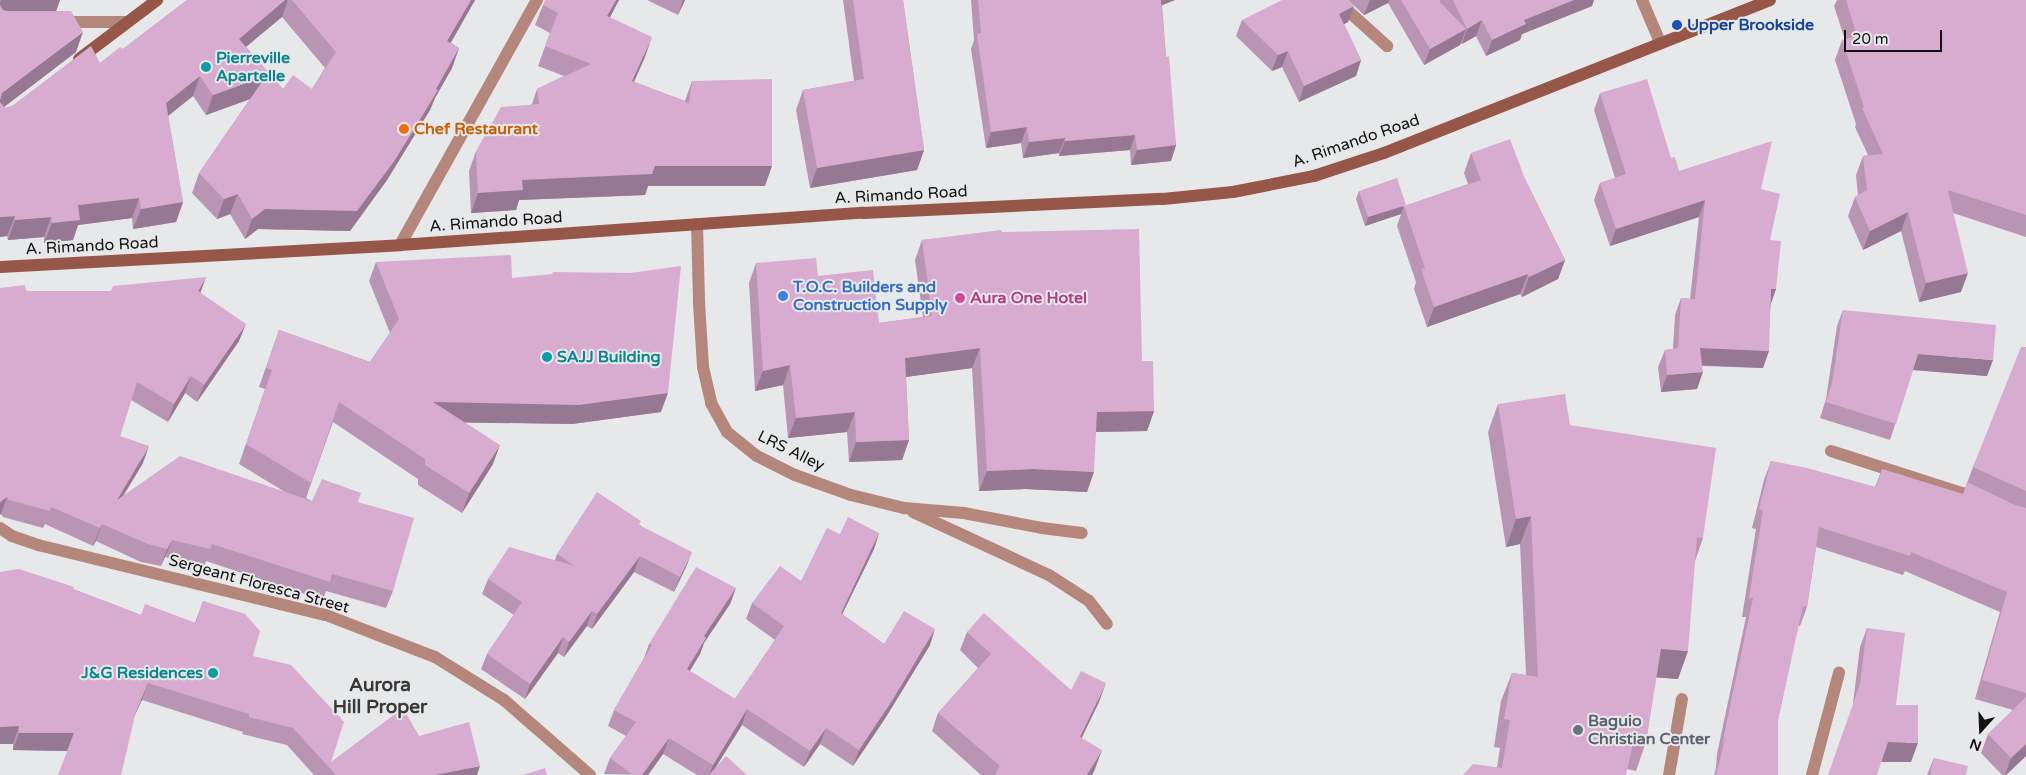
<!DOCTYPE html>
<html>
<head>
<meta charset="utf-8">
<style>
  body { margin:0 }
  #map { position:relative; width:2026px; height:775px; overflow:hidden; background:#e7e8e9; font-family:"Varela Round",sans-serif }
  div>[style] { position:absolute }
  [style*='--x'] { left:calc(var(--x)*1px); top:calc(var(--y)*1px); width:calc(var(--w)*1px); rotate:calc(var(--a)*1deg) }
  .lane>* { height:12px; margin:-6px; padding:0 6px; transform-origin:6px; border-radius:6px; background:#b4867c }
  .street>* { height:12px; margin:-6px; padding:0 6px; transform-origin:6px; border-radius:6px; background:#b4867c }
  .secondary>* { height:12px; margin:-6px; padding:0 6px; transform-origin:6px; border-radius:6px; background:#965648 }
  .wall>* { inset:0; background:#ba94b3 }
  .shaded-wall>* { inset:0; background:#977892 }
  .building>* { inset:0; background:#d8acd0 }
  .dots>* { width:14px; height:14px; translate:-50% -50%; box-sizing:border-box; border:2px solid #e7e8e9; border-radius:50% }
  span { translate:-50% -50%; white-space:nowrap; text-align:center; line-height:1.15; -webkit-text-stroke:4px #e7e8e9; paint-order:stroke }
  .transit-label { font-size:16px; color:#164399; font-weight:700 }
  .left { translate:0 -50%; text-align:left }
  .culture-label { font-size:16px; color:#0d838f; font-weight:700 }
  .right { translate:-100% -50%; text-align:right }
  .food-label { font-size:16px; color:#c56008; font-weight:700 }
  .street-label { font-size:16px; color:#111 }
  .shop-label { font-size:16px; color:#366cbe; font-weight:700 }
  .hotel-label { font-size:16px; color:#b23c85; font-weight:700 }
  .worship-label { font-size:16px; color:#5b616d; font-weight:700 }
  .quarter-label { font-size:19px; color:#383839; font-weight:700 }
  .north { position:absolute; left:1956px; top:705px; width:50px; height:50px; -webkit-text-stroke:4px #e7e8e9; paint-order:stroke; rotate:200deg; font-size:14px; font-weight:700; line-height:20px; text-align:center; color:#111 }
  .north::after { content:''; display:block; margin:auto; width:18px; height:22px; background:#111; clip-path:polygon(50% 0,100% 100%,50% 72%,0 100%) }
  .scale { position:absolute; left:1844px; top:30px; width:98px; height:22px; box-sizing:border-box; border:2px solid #111; border-top:0; padding-left:6px; font-size:15px; line-height:18px; white-space:nowrap; color:#111; -webkit-text-stroke:4px #e7e8e9; paint-order:stroke }
</style>
</head>
<body>
<div id="map">
  <div class="lane">
    <i style="--x:697;--y:224;--w:79;--a:88.5"></i>
    <i style="--x:699;--y:303;--w:64;--a:86.4"></i>
    <i style="--x:703;--y:367;--w:37;--a:77"></i>
    <i style="--x:711;--y:403;--w:33;--a:61"></i>
    <i style="--x:727;--y:432;--w:38;--a:39"></i>
    <i style="--x:757;--y:456;--w:42;--a:26.6"></i>
    <i style="--x:795;--y:475;--w:59;--a:19.7"></i>
    <i style="--x:851;--y:495;--w:55;--a:13.8"></i>
    <i style="--x:904;--y:508;--w:60;--a:4.8"></i>
    <i style="--x:964;--y:513;--w:79;--a:10.9"></i>
    <i style="--x:1042;--y:528;--w:40;--a:7.1"></i>
    <i style="--x:913;--y:512;--w:150;--a:24.9"></i>
    <i style="--x:1049;--y:575;--w:48;--a:33"></i>
    <i style="--x:1089;--y:601;--w:29;--a:52"></i>
  </div>
  <div class="street">
    <i style="--x:1336;--y:0;--w:69;--a:42"></i>
    <i style="--x:1642;--y:0;--w:46;--a:66.8"></i>
    <i style="--x:62;--y:22;--w:65;--a:0"></i>
    <i style="--x:400;--y:245;--w:281;--a:-60.8"></i>
    <i style="--x:1831;--y:451;--w:138;--a:17.8"></i>
    <i style="--x:1962;--y:493;--w:17;--a:28"></i>
    <i style="--x:0;--y:528;--w:14;--a:34"></i>
    <i style="--x:12;--y:536;--w:28;--a:19"></i>
    <i style="--x:38;--y:545;--w:296;--a:13.7"></i>
    <i style="--x:326;--y:615;--w:117;--a:21.1"></i>
    <i style="--x:435;--y:657;--w:81;--a:31.9"></i>
    <i style="--x:504;--y:700;--w:114;--a:41.1"></i>
    <i style="--x:1669;--y:775;--w:77;--a:-80.3"></i>
    <i style="--x:1812;--y:775;--w:106;--a:-75.2"></i>
  </div>
  <div class="secondary">
    <i style="--x:79;--y:59;--w:98;--a:-37.1"></i>
    <i style="--x:0;--y:267;--w:401;--a:-3.1"></i>
    <i style="--x:400;--y:245;--w:464;--a:-4"></i>
    <i style="--x:863;--y:213;--w:300;--a:-2.7"></i>
    <i style="--x:1163;--y:199;--w:70;--a:-5.7"></i>
    <i style="--x:1233;--y:192;--w:83;--a:-11.2"></i>
    <i style="--x:1314;--y:176;--w:74;--a:-18.2"></i>
    <i style="--x:1384;--y:153;--w:415;--a:-21.6"></i>
  </div>
  <div class="wall">
    <i style="clip-path:polygon(evenodd,0 0,60px 0,56px 11px,76px 52px,4px 107px,5px 108px,12px 106px,100px 63px,123px 49px,187px 0,475px 0,451px 43px,459px 48px,452px 68px,435px 98px,430px 110px,387px 180px,350px 231px,258px 229px,245px 239px,230px 214px,217px 219px,192px 193px,199px 173px,250px 99px,206px 115px,193px 96px,168px 116px,183px 202px,176px 222px,133px 229px,132px 218px,78px 225px,73px 240px,44px 243px,44px 237px,8px 240px,7px 236px,0 237px,0 0,282px 17px,325px 68px,312px 89px,283px 89px,246px 47px,282px 17px)"></i>
    <i style="clip-path:polygon(619px 0,610px 17px,645px 57px,634px 82px,685px 101px,692px 81px,765px 186px,648px 186px,645px 195px,519px 200px,516px 210px,471px 213px,469px 171px,476px 151px,532px 104px,537px 89px,564px 76px,538px 66px,550px 33px,535px 25px,543px 5px)"></i>
    <i style="clip-path:polygon(647px 0,685px 0,678px 15px)"></i>
    <i style="clip-path:polygon(843px 0,903px 0,924px 150px,917px 170px,810px 188px,796px 110px,803px 90px,854px 81px)"></i>
    <i style="clip-path:polygon(971px 0,1175px 0,1162px 5px,1166px 57px,1176px 145px,1171px 161px,1131px 165px,1130px 150px,1059px 156px,1059px 153px,1023px 158px,1021px 143px,986px 148px,971px 49px,974px 40px)"></i>
    <i style="clip-path:polygon(1348px 0,1438px 0,1440px 2px,1439px 0,1594px 0,1592px 6px,1522px 34px,1520px 40px,1486px 56px,1476px 36px,1462px 44px,1461px 43px,1460px 45px,1424px 65px,1388px 3px,1364px 15px)"></i>
    <i style="clip-path:polygon(1837px 0,2026px 0,2026px 237px,1953px 213px,1961px 292px,1919px 302px,1901px 231px,1863px 250px,1848px 216px,1855px 197px,1858px 195px,1856px 175px,1863px 156px,1868px 155px,1855px 127px,1856px 124px,1835px 60px,1842px 40px,1845px 40px,1834px 6px)"></i>
    <i style="clip-path:polygon(1242px 20px,1348px 22px,1344px 24px,1361px 60px,1356px 76px,1299px 102px,1282px 67px,1272px 71px,1236px 36px)"></i>
    <i style="clip-path:polygon(1600px 93px,1671px 158px,1679px 171px,1761px 189px,1770px 240px,1776px 289px,1771px 303px,1763px 368px,1702px 366px,1697px 389px,1661px 392px,1658px 367px,1665px 350px,1673px 349px,1675px 315px,1681px 298px,1690px 299px,1699px 217px,1610px 246px,1594px 200px,1600px 183px,1615px 178px,1594px 110px)"></i>
    <i style="clip-path:polygon(1471px 153px,1525px 179px,1565px 260px,1558px 279px,1522px 297px,1520px 294px,1427px 327px,1414px 289px,1416px 282px,1397px 226px,1401px 214px,1365px 226px,1356px 199px,1359px 191px,1405px 206px,1468px 184px,1464px 173px)"></i>
    <i style="clip-path:polygon(1002px 232px,1142px 361px,1154px 411px,1147px 431px,1096px 432px,1087px 492px,1025px 489px,979px 491px,972px 368px,906px 377px,909px 440px,902px 460px,849px 462px,847px 432px,788px 438px,783px 385px,755px 391px,749px 283px,756px 263px,818px 276px,879px 323px,923px 317px,915px 260px,922px 240px)"></i>
    <i style="clip-path:polygon(376px 262px,512px 278px,661px 412px,572px 424px,464px 422px,493px 464px,462px 513px,418px 485px,418px 479px,333px 422px,306px 498px,312px 501px,358px 502px,393px 591px,386px 608px,326px 591px,323px 600px,206px 561px,204px 567px,165px 557px,161px 566px,141px 562px,96px 541px,93px 546px,45px 524px,43px 528px,3px 517px,1px 514px,26px 291px,201px 293px,239px 341px,197px 402px,185px 393px,168px 422px,131px 400px,120px 436px,143px 463px,124px 495px,285px 492px,239px 464px,265px 389px,259px 387px,279px 330px,370px 362px,390px 333px,369px 281px)"></i>
    <i style="clip-path:polygon(1843px 310px,1987px 376px,1913px 370px,1890px 440px,1820px 418px,1826px 399px,1837px 326px)"></i>
    <i style="clip-path:polygon(2026px 347px,2026px 756px,2006px 775px,2002px 775px,1981px 753px,1988px 734px,2013px 710px,1975px 699px,2000px 612px,1905px 571px,1903px 575px,1816px 547px,1807px 607px,1800px 626px,1798px 626px,1778px 720px,1778px 775px,1714px 775px,1716px 768px,1717px 754px,1746px 617px,1742px 617px,1756px 529px,1752px 528px,1764px 480px,1771px 461px,1875px 487px,1882px 469px,1963px 494px,1973px 467px)"></i>
    <i style="clip-path:polygon(1498px 404px,1570px 425px,1703px 538px,1695px 561px,1678px 679px,1656px 677px,1646px 742px,1636px 771px,1627px 769px,1463px 775px,1497px 767px,1500px 748px,1494px 747px,1501px 701px,1512px 673px,1526px 675px,1520px 544px,1506px 547px,1488px 432px)"></i>
    <i style="clip-path:polygon(640px 525px,686px 567px,674px 592px,634px 572px,592px 629px,587px 626px,564px 657px,558px 653px,525px 699px,481px 669px,487px 654px,514px 615px,482px 594px,488px 579px,555px 560px,557px 554px)"></i>
    <i style="clip-path:polygon(879px 533px,874px 549px,842px 614px,884px 644px,930px 645px,886px 717px,853px 766px,820px 744px,804px 767px,742px 725px,715px 768px,747px 775px,697px 775px,663px 754px,648px 775px,604px 774px,610px 758px,626px 736px,608px 726px,614px 710px,644px 658px,649px 644px,736px 588px,730px 604px,704px 643px,700px 654px,690px 671px,735px 699px,775px 640px,746px 619px,752px 603px,801px 581px,840px 534px)"></i>
    <i style="clip-path:polygon(0 572px,73px 589px,141px 615px,195px 623px,203px 601px,253px 656px,331px 762px,419px 736px,477px 775px,314px 775px,287px 745px,242px 734px,243px 732px,142px 700px,67px 751px,13px 750px,13px 744px,0 744px)"></i>
    <i style="clip-path:polygon(1867px 628px,1896px 705px,1911px 762px,1882px 762px,1853px 703px,1860px 647px)"></i>
    <i style="clip-path:polygon(967px 632px,1071px 690px,1099px 702px,1081px 738px,1095px 769px,1092px 775px,981px 775px,932px 731px,938px 713px,978px 668px,960px 650px)"></i>
    <i style="clip-path:polygon(1934px 758px,1966px 775px,1927px 775px)"></i>
  </div>
  <div class="shaded-wall">
    <i style="clip-path:polygon(1px 0,60px 0,55px 14px,0 16px,0 2px)"></i>
    <i style="clip-path:polygon(285px 0,288px 0,282px 17px,231px 59px,239px 39px)"></i>
    <i style="clip-path:polygon(471px 0,475px 0,440px 61px,447px 41px)"></i>
    <i style="clip-path:polygon(616px 0,619px 0,600px 36px,607px 16px)"></i>
    <i style="clip-path:polygon(683px 0,685px 0,678px 15px)"></i>
    <i style="clip-path:polygon(1158px 0,1175px 0,1155px 8px)"></i>
    <i style="clip-path:polygon(1370px 0,1389px 0,1388px 3px,1364px 15px)"></i>
    <i style="clip-path:polygon(1574px 0,1594px 0,1592px 6px,1522px 34px,1520px 40px,1486px 56px,1492px 40px,1524px 20px)"></i>
    <i style="clip-path:polygon(1354px 6px,1348px 22px,1333px 30px,1339px 14px)"></i>
    <i style="clip-path:polygon(1482px 20px,1476px 36px,1462px 44px,1467px 29px)"></i>
    <i style="clip-path:polygon(1466px 29px,1460px 45px,1424px 65px,1430px 49px)"></i>
    <i style="clip-path:polygon(83px 32px,76px 52px,0 110px,0 100px,2px 93px)"></i>
    <i style="clip-path:polygon(652px 37px,645px 57px,625px 101px,632px 81px)"></i>
    <i style="clip-path:polygon(459px 48px,452px 68px,435px 98px,430px 110px,387px 180px,350px 231px,258px 229px,245px 239px,252px 219px,265px 209px,436px 89px)"></i>
    <i style="clip-path:polygon(1288px 51px,1282px 67px,1272px 71px,1278px 55px)"></i>
    <i style="clip-path:polygon(1361px 60px,1356px 76px,1299px 102px,1304px 86px)"></i>
    <i style="clip-path:polygon(200px 76px,193px 96px,159px 123px,166px 103px)"></i>
    <i style="clip-path:polygon(266px 76px,259px 96px,206px 115px,213px 95px)"></i>
    <i style="clip-path:polygon(1027px 127px,1021px 143px,986px 148px,991px 132px)"></i>
    <i style="clip-path:polygon(1135px 135px,1130px 150px,1059px 156px,1065px 141px)"></i>
    <i style="clip-path:polygon(1065px 138px,1059px 153px,1023px 158px,1029px 142px)"></i>
    <i style="clip-path:polygon(1176px 145px,1171px 161px,1131px 165px,1137px 150px)"></i>
    <i style="clip-path:polygon(924px 150px,917px 170px,810px 188px,817px 168px)"></i>
    <i style="clip-path:polygon(655px 166px,772px 166px,765px 186px,648px 186px,645px 195px,519px 200px,516px 210px,471px 213px,478px 193px,522px 180px)"></i>
    <i style="clip-path:polygon(238px 194px,230px 214px,217px 219px,224px 199px)"></i>
    <i style="clip-path:polygon(139px 198px,132px 218px,78px 225px,73px 240px,44px 243px,52px 223px,78px 205px)"></i>
    <i style="clip-path:polygon(1705px 200px,1699px 217px,1610px 246px,1616px 229px)"></i>
    <i style="clip-path:polygon(183px 202px,176px 222px,133px 229px,141px 209px)"></i>
    <i style="clip-path:polygon(1404px 206px,1401px 214px,1365px 226px,1368px 217px)"></i>
    <i style="clip-path:polygon(1908px 212px,1901px 231px,1863px 250px,1870px 231px)"></i>
    <i style="clip-path:polygon(15px 216px,7px 236px,0 237px,0 217px)"></i>
    <i style="clip-path:polygon(51px 217px,44px 237px,8px 240px,15px 220px)"></i>
    <i style="clip-path:polygon(1565px 260px,1558px 279px,1522px 297px,1529px 277px)"></i>
    <i style="clip-path:polygon(1968px 273px,1961px 292px,1919px 302px,1926px 283px)"></i>
    <i style="clip-path:polygon(1528px 274px,1520px 294px,1427px 327px,1434px 307px)"></i>
    <i style="clip-path:polygon(206px 277px,200px 294px,198px 291px)"></i>
    <i style="clip-path:polygon(1771px 289px,1776px 289px,1770px 306px)"></i>
    <i style="clip-path:polygon(246px 324px,239px 341px,197px 402px,204px 385px)"></i>
    <i style="clip-path:polygon(980px 348px,972px 368px,898px 378px,905px 358px)"></i>
    <i style="clip-path:polygon(1700px 348px,1769px 351px,1763px 368px,1694px 365px)"></i>
    <i style="clip-path:polygon(1918px 354px,1993px 360px,1987px 376px,1913px 370px)"></i>
    <i style="clip-path:polygon(790px 365px,783px 385px,755px 391px,763px 371px)"></i>
    <i style="clip-path:polygon(1703px 372px,1697px 389px,1661px 392px,1667px 375px)"></i>
    <i style="clip-path:polygon(191px 376px,185px 393px,168px 422px,174px 404px)"></i>
    <i style="clip-path:polygon(668px 393px,661px 412px,572px 424px,426px 422px,433px 402px)"></i>
    <i style="clip-path:polygon(1154px 411px,1147px 431px,1090px 432px,1097px 412px)"></i>
    <i style="clip-path:polygon(855px 412px,847px 432px,788px 438px,796px 418px)"></i>
    <i style="clip-path:polygon(909px 440px,902px 460px,849px 462px,856px 442px)"></i>
    <i style="clip-path:polygon(500px 445px,493px 464px,462px 513px,469px 493px)"></i>
    <i style="clip-path:polygon(149px 446px,143px 463px,110px 517px,117px 500px)"></i>
    <i style="clip-path:polygon(1033px 469px,1094px 472px,1087px 492px,1025px 489px,979px 491px,987px 471px)"></i>
    <i style="clip-path:polygon(7px 497px,1px 514px,0 515px,0 502px)"></i>
    <i style="clip-path:polygon(1531px 516px,1520px 544px,1506px 547px,1516px 519px)"></i>
    <i style="clip-path:polygon(102px 524px,96px 541px,93px 546px,100px 528px)"></i>
    <i style="clip-path:polygon(879px 533px,874px 549px,835px 629px,841px 613px)"></i>
    <i style="clip-path:polygon(172px 540px,165px 557px,161px 566px,167px 549px)"></i>
    <i style="clip-path:polygon(692px 552px,686px 567px,674px 592px,680px 577px)"></i>
    <i style="clip-path:polygon(640px 556px,634px 572px,592px 629px,597px 614px)"></i>
    <i style="clip-path:polygon(736px 588px,730px 604px,704px 643px,700px 654px,681px 685px,687px 669px,704px 636px)"></i>
    <i style="clip-path:polygon(592px 611px,587px 626px,564px 657px,569px 642px)"></i>
    <i style="clip-path:polygon(935px 629px,930px 645px,886px 717px,853px 766px,859px 750px)"></i>
    <i style="clip-path:polygon(563px 637px,558px 653px,525px 699px,530px 684px)"></i>
    <i style="clip-path:polygon(1661px 649px,1688px 651px,1678px 679px,1650px 677px)"></i>
    <i style="clip-path:polygon(148px 683px,142px 700px,129px 728px,136px 711px)"></i>
    <i style="clip-path:polygon(1106px 683px,1099px 702px,1073px 756px,1080px 737px)"></i>
    <i style="clip-path:polygon(747px 709px,742px 725px,711px 775px,709px 775px,713px 765px)"></i>
    <i style="clip-path:polygon(19px 726px,13px 744px,0 744px,0 727px)"></i>
    <i style="clip-path:polygon(826px 728px,820px 744px,804px 767px,810px 751px)"></i>
    <i style="clip-path:polygon(19px 733px,74px 733px,67px 751px,13px 750px)"></i>
    <i style="clip-path:polygon(669px 738px,663px 754px,648px 775px,642px 775px)"></i>
    <i style="clip-path:polygon(1888px 742px,1918px 743px,1911px 762px,1881px 762px)"></i>
    <i style="clip-path:polygon(2026px 744px,2026px 756px,2006px 775px,2005px 775px,2011px 758px)"></i>
    <i style="clip-path:polygon(1102px 750px,1095px 769px,1092px 775px,1087px 775px)"></i>
    <i style="clip-path:polygon(480px 766px,477px 775px,435px 775px)"></i>
  </div>
  <div class="building">
    <i style="clip-path:polygon(187px 0,285px 0,239px 39px,283px 89px,293px 75px,312px 89px,336px 52px,292px 0,471px 0,447px 41px,459px 48px,436px 89px,438px 90px,395px 160px,357px 211px,265px 209px,252px 219px,238px 194px,224px 199px,199px 173px,266px 76px,213px 95px,200px 76px,166px 103px,183px 202px,141px 209px,139px 198px,78px 205px,80px 220px,52px 223px,51px 217px,15px 220px,15px 216px,0 217px,0 102px,5px 108px,12px 106px,91px 46px,100px 63px,120px 47px,123px 49px)"></i>
    <i style="clip-path:polygon(545px 0,616px 0,607px 16px,652px 37px,632px 81px,689px 103px,692px 81px,772px 79px,772px 166px,655px 166px,652px 174px,522px 180px,523px 190px,478px 193px,476px 151px,501px 107px,539px 104px,537px 89px,591px 64px,545px 46px,558px 13px,543px 5px)"></i>
    <i style="clip-path:polygon(853px 0,903px 0,924px 150px,817px 168px,803px 90px,864px 79px)"></i>
    <i style="clip-path:polygon(978px 0,1161px 0,1166px 57px,1169px 56px,1176px 145px,1137px 150px,1135px 135px,1065px 141px,1065px 138px,1029px 142px,1027px 127px,991px 132px,977px 34px,981px 33px)"></i>
    <i style="clip-path:polygon(1282px 0,1348px 0,1354px 6px,1339px 14px,1361px 60px,1304px 86px,1288px 51px,1278px 55px,1242px 20px)"></i>
    <i style="clip-path:polygon(1401px 0,1438px 0,1466px 29px,1430px 49px)"></i>
    <i style="clip-path:polygon(1453px 0,1574px 0,1524px 20px,1526px 24px,1492px 40px,1482px 20px,1467px 29px)"></i>
    <i style="clip-path:polygon(1846px 0,2026px 0,2026px 215px,1948px 190px,1968px 273px,1926px 283px,1908px 212px,1870px 231px,1855px 197px,1867px 190px,1863px 156px,1883px 154px,1862px 108px,1864px 107px,1842px 40px,1857px 36px)"></i>
    <i style="clip-path:polygon(0 5px,3px 10px,7px 11px,71px 11px,83px 32px,2px 93px,0 100px)"></i>
    <i style="clip-path:polygon(1647px 79px,1671px 158px,1675px 157px,1679px 171px,1772px 141px,1761px 189px,1780px 194px,1770px 240px,1781px 241px,1776px 289px,1771px 289px,1769px 351px,1700px 348px,1703px 372px,1667px 375px,1665px 350px,1678px 348px,1681px 298px,1695px 299px,1705px 200px,1616px 229px,1600px 183px,1626px 174px,1600px 93px)"></i>
    <i style="clip-path:polygon(1510px 139px,1525px 179px,1565px 260px,1529px 277px,1528px 274px,1434px 307px,1421px 269px,1425px 268px,1404px 206px,1481px 180px,1471px 153px)"></i>
    <i style="clip-path:polygon(1397px 178px,1406px 205px,1368px 217px,1359px 191px)"></i>
    <i style="clip-path:polygon(1139px 229px,1142px 361px,1153px 361px,1154px 411px,1097px 412px,1094px 472px,1033px 469px,987px 471px,980px 348px,905px 358px,909px 440px,856px 442px,855px 412px,796px 418px,790px 365px,763px 371px,756px 263px,816px 258px,818px 276px,873px 270px,879px 323px,932px 316px,922px 240px,1001px 230px,1002px 232px)"></i>
    <i style="clip-path:polygon(511px 255px,512px 278px,552px 274px,553px 272px,630px 273px,681px 266px,668px 393px,579px 405px,433px 402px,500px 445px,469px 493px,425px 465px,425px 459px,339px 402px,311px 483px,246px 444px,272px 370px,266px 368px,279px 330px,370px 362px,399px 319px,376px 262px)"></i>
    <i style="clip-path:polygon(206px 277px,198px 291px,246px 324px,204px 385px,191px 376px,174px 404px,137px 382px,120px 436px,149px 446px,117px 500px,180px 456px,312px 501px,322px 479px,361px 493px,358px 502px,414px 518px,393px 591px,332px 574px,330px 582px,212px 544px,210px 549px,172px 540px,167px 549px,148px 544px,102px 524px,100px 528px,51px 507px,50px 511px,9px 500px,7px 497px,0 502px,0 288px,25px 285px,26px 291px,111px 291px,113px 286px)"></i>
    <i style="clip-path:polygon(1843px 310px,1996px 325px,1993px 360px,1918px 354px,1896px 424px,1826px 402px,1832px 383px)"></i>
    <i style="clip-path:polygon(2021px 347px,2026px 347px,2026px 491px,1973px 467px)"></i>
    <i style="clip-path:polygon(1565px 394px,1570px 425px,1716px 448px,1703px 538px,1697px 537px,1688px 651px,1661px 649px,1646px 742px,1634px 740px,1626px 775px,1463px 775px,1473px 764px,1502px 768px,1510px 720px,1504px 719px,1512px 673px,1538px 677px,1531px 516px,1516px 519px,1498px 404px)"></i>
    <i style="clip-path:polygon(1771px 461px,1807px 468px,1876px 487px,1882px 469px,1963px 494px,1967px 482px,2015px 505px,2026px 508px,2026px 693px,1982px 680px,2007px 592px,1911px 552px,1910px 556px,1819px 527px,1807px 607px,1803px 606px,1778px 720px,1778px 775px,1716px 775px,1723px 748px,1724px 735px,1753px 598px,1749px 598px,1763px 510px,1759px 509px)"></i>
    <i style="clip-path:polygon(597px 492px,641px 521px,639px 525px,692px 552px,680px 577px,640px 556px,597px 614px,592px 611px,569px 642px,563px 637px,530px 684px,487px 654px,522px 602px,488px 579px,509px 547px,575px 566px,557px 554px)"></i>
    <i style="clip-path:polygon(848px 517px,879px 533px,841px 613px,884px 644px,904px 611px,935px 629px,892px 701px,859px 750px,826px 728px,810px 751px,747px 709px,713px 765px,669px 738px,642px 775px,633px 775px,610px 758px,636px 722px,614px 710px,652px 645px,649px 644px,696px 567px,736px 588px,704px 636px,706px 638px,687px 669px,735px 699px,784px 626px,752px 603px,780px 566px,801px 581px,827px 528px,840px 534px)"></i>
    <i style="clip-path:polygon(19px 569px,74px 587px,73px 589px,141px 615px,145px 604px,196px 623px,203px 601px,245px 614px,260px 631px,253px 656px,291px 665px,344px 722px,331px 762px,403px 708px,419px 736px,469px 722px,480px 766px,435px 775px,336px 775px,293px 728px,249px 717px,249px 714px,148px 683px,136px 711px,121px 775px,58px 775px,74px 733px,19px 733px,19px 726px,0 727px,0 572px)"></i>
    <i style="clip-path:polygon(984px 613px,1071px 690px,1081px 671px,1106px 683px,1080px 737px,1102px 750px,1087px 775px,995px 775px,1000px 766px,938px 713px,991px 654px,967px 632px)"></i>
    <i style="clip-path:polygon(1867px 628px,1905px 633px,1896px 705px,1918px 705px,1918px 743px,1888px 742px,1877px 775px,1828px 775px,1860px 684px)"></i>
    <i style="clip-path:polygon(2026px 697px,2026px 744px,2011px 758px,1988px 734px)"></i>
    <i style="clip-path:polygon(726px 756px,747px 775px,709px 775px)"></i>
    <i style="clip-path:polygon(1934px 758px,1968px 766px,1966px 775px,1930px 775px)"></i>
    <i style="clip-path:polygon(545px 768px,547px 775px,523px 775px)"></i>
  </div>
  <div class="dots">
    <i style="left:1677px;top:25px;background:#1a4fb4"></i>
    <i style="left:206px;top:67px;background:#0f9aa8"></i>
    <i style="left:404px;top:129px;background:#e8710a"></i>
    <i style="left:783px;top:296px;background:#3f7fe0"></i>
    <i style="left:960px;top:298px;background:#d1479c"></i>
    <i style="left:547px;top:357px;background:#0f9aa8"></i>
    <i style="left:213px;top:673px;background:#0f9aa8"></i>
    <i style="left:1578px;top:730px;background:#6b7280"></i>
  </div>
  <div class="transit-label">
    <span class="left" style="left:1687px;top:25px">Upper Brookside</span>
  </div>
  <div class="culture-label">
    <span class="left" style="left:216px;top:67px">Pierreville<br>Apartelle</span>
    <span class="left" style="left:557px;top:357px">SAJJ Building</span>
    <span class="right" style="left:203px;top:673px">J&amp;G Residences</span>
  </div>
  <div class="food-label">
    <span class="left" style="left:414px;top:129px">Chef Restaurant</span>
  </div>
  <div class="street-label">
    <span style="left:1356px;top:141px;rotate:-19deg">A. Rimando Road</span>
    <span style="left:901px;top:195px;rotate:-3deg">A. Rimando Road</span>
    <span style="left:496px;top:222px;rotate:-4deg">A. Rimando Road</span>
    <span style="left:92px;top:246px;rotate:-3deg">A. Rimando Road</span>
    <span style="left:791px;top:451px;rotate:26deg">LRS Alley</span>
    <span style="left:259px;top:584px;rotate:15deg">Sergeant Floresca Street</span>
  </div>
  <div class="shop-label">
    <span class="left" style="left:793px;top:296px">T.O.C. Builders and<br>Construction Supply</span>
  </div>
  <div class="hotel-label">
    <span class="left" style="left:970px;top:298px">Aura One Hotel</span>
  </div>
  <div class="worship-label">
    <span class="left" style="left:1588px;top:730px">Baguio<br>Christian Center</span>
  </div>
  <div class="quarter-label">
    <span style="left:380px;top:697px">Aurora<br>Hill Proper</span>
  </div>
  <div class="north">N</div>
  <div class="scale">20 m</div>
</div>
</body>
</html>
